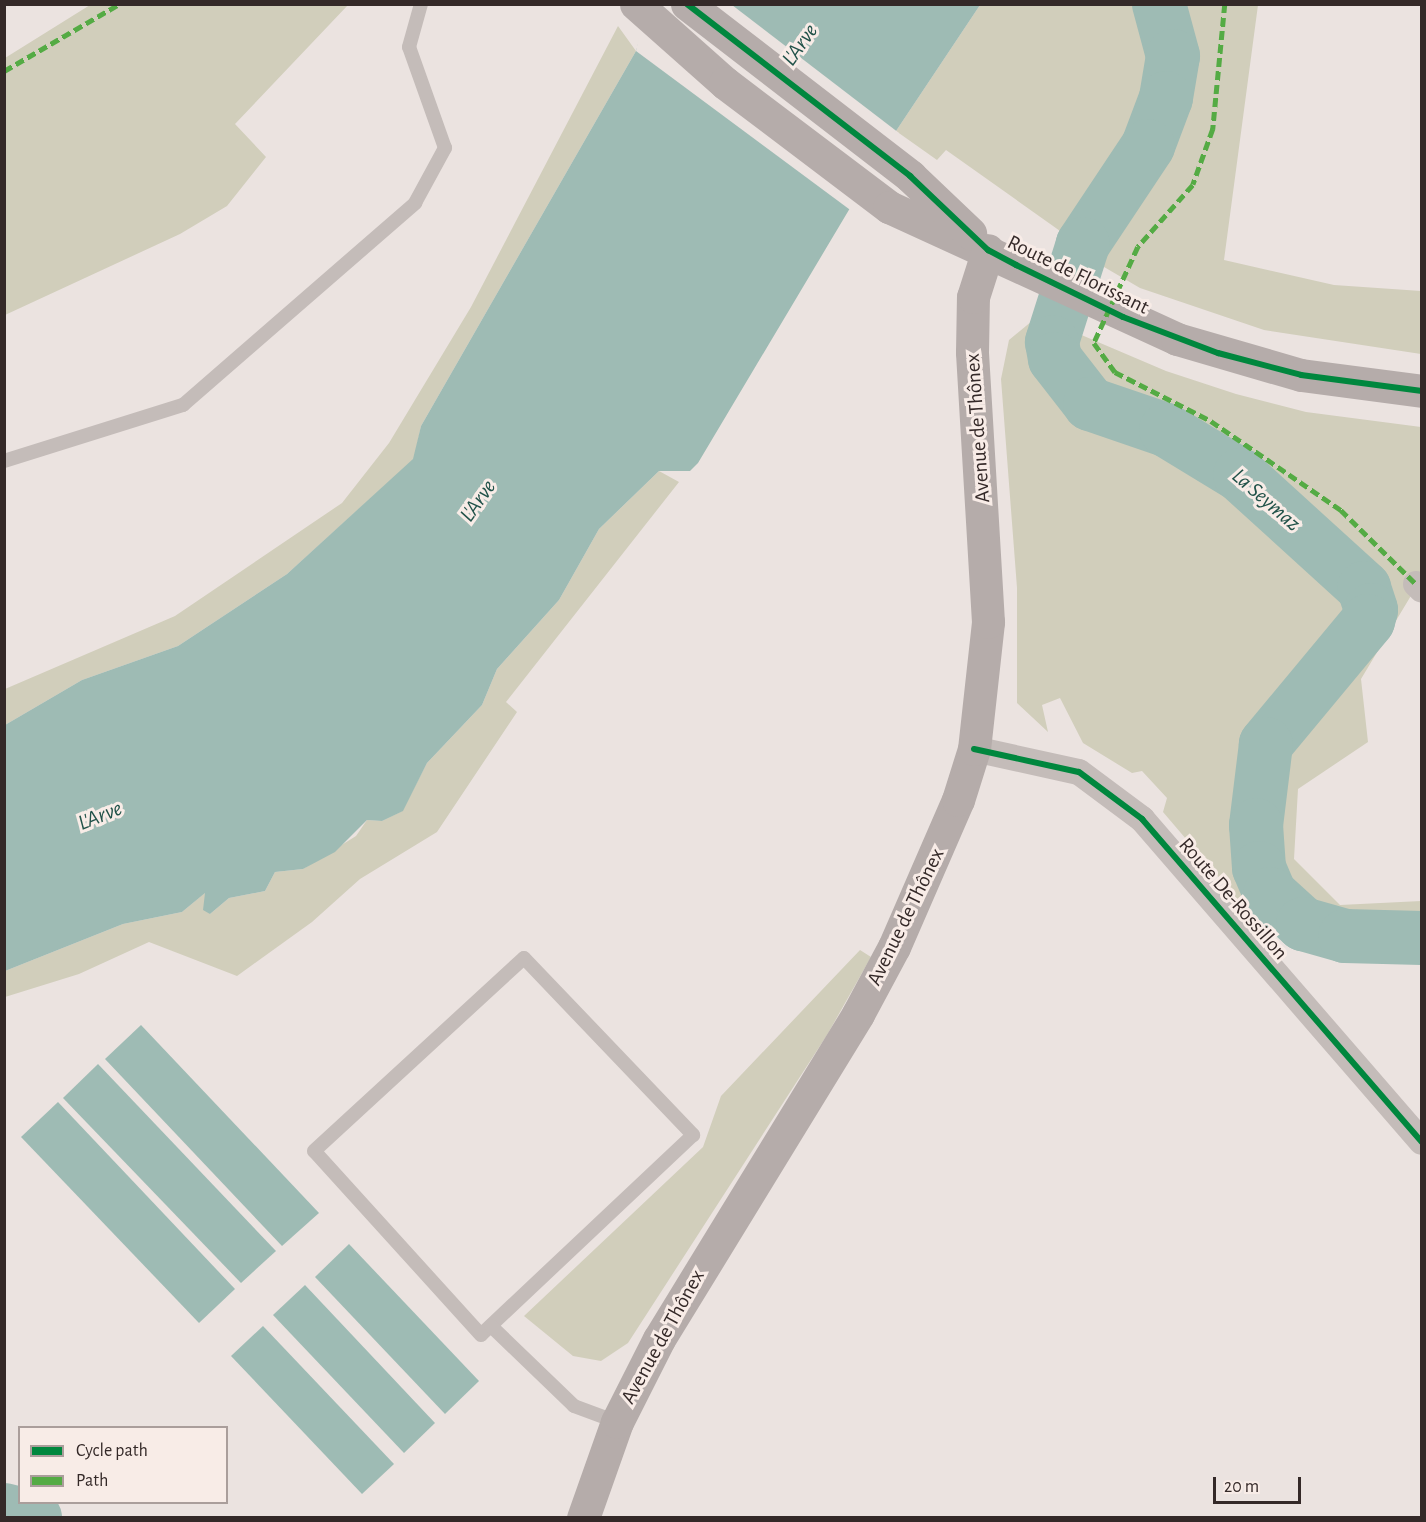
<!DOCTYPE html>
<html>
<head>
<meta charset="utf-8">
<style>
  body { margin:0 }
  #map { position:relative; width:1426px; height:1522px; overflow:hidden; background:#ebe3e0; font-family:"Alegreya Sans",sans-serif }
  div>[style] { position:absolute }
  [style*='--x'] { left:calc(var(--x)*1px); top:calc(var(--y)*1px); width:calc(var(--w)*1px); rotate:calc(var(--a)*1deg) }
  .green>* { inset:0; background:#d1cebb }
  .water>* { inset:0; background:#9ebbb4 }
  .pier>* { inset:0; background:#ebe3e0 }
  .river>* { height:54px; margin:-27px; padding:0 27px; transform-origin:27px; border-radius:27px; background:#9ebbb4 }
  .lane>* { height:14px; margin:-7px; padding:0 7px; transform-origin:7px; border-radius:7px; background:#c4bcb9 }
  .street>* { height:26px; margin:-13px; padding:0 13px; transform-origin:13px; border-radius:13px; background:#c4bcb9 }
  .secondary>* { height:33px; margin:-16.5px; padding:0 16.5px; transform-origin:16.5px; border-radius:16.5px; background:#b5acaa }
  .quiet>* { height:4.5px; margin-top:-2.25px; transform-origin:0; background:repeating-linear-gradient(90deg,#54ab44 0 9px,transparent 0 13.5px) }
  .cycleway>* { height:6px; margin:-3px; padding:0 3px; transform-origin:3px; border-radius:3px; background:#00873e }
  span { translate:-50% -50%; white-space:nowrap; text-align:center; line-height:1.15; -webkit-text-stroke:6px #f8ece7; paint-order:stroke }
  .street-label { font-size:21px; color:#342928 }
  .water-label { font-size:22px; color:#215249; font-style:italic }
  .frame { position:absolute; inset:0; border:6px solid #342928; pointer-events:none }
  .legend { position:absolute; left:18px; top:1426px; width:210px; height:78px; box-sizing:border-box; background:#f8ece7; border:2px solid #aa9e9b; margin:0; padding:8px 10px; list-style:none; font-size:18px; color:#342928 }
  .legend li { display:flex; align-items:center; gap:12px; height:30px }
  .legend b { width:30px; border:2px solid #aa9e9b }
  .scale { position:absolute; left:1213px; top:1477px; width:88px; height:27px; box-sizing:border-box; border:3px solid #342928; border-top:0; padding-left:8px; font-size:18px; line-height:21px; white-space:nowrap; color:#342928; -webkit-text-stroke:4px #f8ece7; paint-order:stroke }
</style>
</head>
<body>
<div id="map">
  <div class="green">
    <i style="clip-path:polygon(90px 5px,348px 5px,235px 124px,266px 157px,227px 206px,180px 234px,5px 315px,5px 58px)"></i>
    <i style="clip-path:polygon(980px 5px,1258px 5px,1224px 260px,1334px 285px,1421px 291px,1421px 354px,1264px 330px,1140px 288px,1075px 250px,1077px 243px,946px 150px,937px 160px,896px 131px)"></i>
    <i style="clip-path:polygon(618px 26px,636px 51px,421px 426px,414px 459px,287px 574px,178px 646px,82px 680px,5px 725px,5px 689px,175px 616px,342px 503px,389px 443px,471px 307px)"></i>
    <i style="clip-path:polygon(1032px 321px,1058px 325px,1166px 371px,1236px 394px,1306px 412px,1421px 427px,1421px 579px,1361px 679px,1368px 742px,1298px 789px,1294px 859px,1340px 905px,1421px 901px,1421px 954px,1303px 952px,1268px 910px,1256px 921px,1163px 812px,1167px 798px,1142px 771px,1132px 773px,1083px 743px,1060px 698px,1042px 705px,1048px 732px,1017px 703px,1017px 588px,1001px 379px,1009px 340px)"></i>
    <i style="clip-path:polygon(659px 471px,679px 482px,506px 702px,517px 712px,437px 832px,360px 879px,312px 922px,237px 976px,149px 942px,79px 974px,5px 997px,5px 971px,123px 924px,182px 912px,206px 892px,210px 914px,229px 898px,265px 891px,275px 872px,303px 869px,356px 836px,367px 820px,382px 821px,402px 811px,427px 763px,482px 705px,497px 669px,559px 600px,599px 529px)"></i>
    <i style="clip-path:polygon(860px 950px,871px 957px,827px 1035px,628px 1343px,601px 1361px,573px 1356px,524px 1316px,703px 1147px,721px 1096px)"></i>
  </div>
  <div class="water">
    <i style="clip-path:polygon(649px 5px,980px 5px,896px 131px,698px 463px,690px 471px,659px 471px,599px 529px,559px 600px,497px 669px,482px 705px,427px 763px,403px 811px,382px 821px,367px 820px,335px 852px,303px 869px,275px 872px,265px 891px,229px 898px,210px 914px,203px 910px,205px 893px,182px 912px,123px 924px,5px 971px,5px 725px,82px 680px,178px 646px,287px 574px,413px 459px,421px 426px,636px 51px)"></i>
    <i style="clip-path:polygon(141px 1025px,319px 1213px,282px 1246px,105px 1059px)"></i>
    <i style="clip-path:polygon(98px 1064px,276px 1251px,241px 1283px,63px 1098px)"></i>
    <i style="clip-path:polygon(58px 1102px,235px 1289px,199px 1323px,21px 1137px)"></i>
    <i style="clip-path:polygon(349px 1244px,479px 1381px,445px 1414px,315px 1277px)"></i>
    <i style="clip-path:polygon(305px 1285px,435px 1423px,404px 1453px,273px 1315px)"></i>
    <i style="clip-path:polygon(263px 1326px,394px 1464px,362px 1494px,231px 1356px)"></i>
  </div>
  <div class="pier">
    <i style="clip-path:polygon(646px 4px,732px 5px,899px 133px,853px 212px,636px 51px)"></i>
  </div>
  <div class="river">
    <i style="--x:1159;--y:4;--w:54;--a:74.9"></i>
    <i style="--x:1173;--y:56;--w:43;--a:99.5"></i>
    <i style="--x:1166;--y:98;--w:51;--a:110.6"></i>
    <i style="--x:1148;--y:146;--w:118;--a:123.6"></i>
    <i style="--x:1083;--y:244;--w:103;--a:107.6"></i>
    <i style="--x:1052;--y:342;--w:17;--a:80"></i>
    <i style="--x:1055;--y:359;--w:57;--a:52.1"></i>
    <i style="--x:1090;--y:404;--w:80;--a:18.9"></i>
    <i style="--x:1166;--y:430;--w:87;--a:31.3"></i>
    <i style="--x:1240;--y:475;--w:168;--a:42.3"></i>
    <i style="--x:1364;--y:588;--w:23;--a:72"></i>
    <i style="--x:1371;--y:610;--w:11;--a:105"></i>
    <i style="--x:1368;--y:621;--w:160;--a:129.7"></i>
    <i style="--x:1266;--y:744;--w:82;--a:97"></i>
    <i style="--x:1256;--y:825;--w:43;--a:86"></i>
    <i style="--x:1259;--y:868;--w:28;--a:67"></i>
    <i style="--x:1270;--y:894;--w:45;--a:42.3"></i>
    <i style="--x:1303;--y:924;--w:44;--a:15.9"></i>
    <i style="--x:1345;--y:936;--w:77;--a:1.5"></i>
    <i style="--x:4;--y:1510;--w:32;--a:14"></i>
  </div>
  <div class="lane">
    <i style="--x:4;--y:461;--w:188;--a:-17.4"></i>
    <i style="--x:183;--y:405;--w:308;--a:-41"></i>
    <i style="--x:415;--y:203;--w:63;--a:-61.4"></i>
    <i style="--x:445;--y:148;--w:107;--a:-109.6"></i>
    <i style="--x:409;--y:47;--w:45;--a:-74.4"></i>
    <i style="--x:524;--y:958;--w:245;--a:46.3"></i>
    <i style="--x:693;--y:1135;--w:291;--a:136.7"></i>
    <i style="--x:481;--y:1335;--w:248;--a:-132.2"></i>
    <i style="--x:314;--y:1151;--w:285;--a:-42.6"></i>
    <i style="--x:491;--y:1326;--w:115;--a:43.9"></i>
    <i style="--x:574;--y:1406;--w:46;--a:20.4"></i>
  </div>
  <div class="street">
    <i style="--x:1416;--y:584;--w:8;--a:45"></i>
    <i style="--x:974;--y:749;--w:107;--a:12.4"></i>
    <i style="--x:1079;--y:772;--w:79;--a:36.7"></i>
    <i style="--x:1142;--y:819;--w:427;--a:49.1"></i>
  </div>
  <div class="secondary">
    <i style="--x:636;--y:4;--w:119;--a:41.6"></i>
    <i style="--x:725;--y:83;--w:206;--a:37.1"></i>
    <i style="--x:889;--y:207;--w:317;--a:24.6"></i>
    <i style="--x:1177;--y:339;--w:129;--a:16.2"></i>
    <i style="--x:1301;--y:375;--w:122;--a:7.5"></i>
    <i style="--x:687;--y:4;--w:282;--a:37.6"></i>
    <i style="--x:910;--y:176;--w:83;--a:43.5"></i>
    <i style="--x:583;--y:1518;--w:102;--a:-70.5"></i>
    <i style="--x:617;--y:1422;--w:93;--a:-63.2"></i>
    <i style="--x:659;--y:1339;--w:381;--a:-58.5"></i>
    <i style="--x:858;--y:1014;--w:76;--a:-61.8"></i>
    <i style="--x:894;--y:947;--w:160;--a:-66.5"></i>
    <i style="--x:958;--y:800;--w:53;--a:-72.6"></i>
    <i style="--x:974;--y:749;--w:128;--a:-83.7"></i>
    <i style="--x:988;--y:622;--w:270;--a:-93.4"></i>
    <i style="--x:972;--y:352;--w:55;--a:-89"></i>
    <i style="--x:973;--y:297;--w:49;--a:-72.3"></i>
  </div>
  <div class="quiet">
    <i style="--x:1225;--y:4;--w:126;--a:95.5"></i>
    <i style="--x:1213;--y:129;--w:59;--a:109.7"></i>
    <i style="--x:1193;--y:185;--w:83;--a:131.6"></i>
    <i style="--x:1138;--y:247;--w:106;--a:114.6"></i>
    <i style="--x:1094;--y:343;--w:36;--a:54"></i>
    <i style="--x:1115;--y:372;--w:108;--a:27"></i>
    <i style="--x:1211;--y:421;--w:158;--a:34.4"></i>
    <i style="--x:1341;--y:510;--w:105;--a:44.6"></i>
    <i style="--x:4;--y:71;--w:133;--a:-30.2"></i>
  </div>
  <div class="cycleway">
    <i style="--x:687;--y:4;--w:282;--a:37.6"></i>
    <i style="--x:910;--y:176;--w:108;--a:43.5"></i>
    <i style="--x:988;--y:250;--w:32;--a:28"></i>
    <i style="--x:1016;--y:265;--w:119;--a:25.9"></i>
    <i style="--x:1123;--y:317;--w:102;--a:20.8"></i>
    <i style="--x:1218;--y:353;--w:86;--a:14.8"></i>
    <i style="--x:1301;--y:375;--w:122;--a:7.5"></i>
    <i style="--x:974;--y:749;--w:107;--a:12.4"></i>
    <i style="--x:1079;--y:772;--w:79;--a:36.7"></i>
    <i style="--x:1142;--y:819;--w:427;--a:49.1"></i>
  </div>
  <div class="street-label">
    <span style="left:1078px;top:275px;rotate:26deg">Route de Florissant</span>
    <span style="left:978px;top:428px;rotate:-94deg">Avenue de Thônex</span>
    <span style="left:1233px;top:899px;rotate:49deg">Route De-Rossillon</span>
    <span style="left:906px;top:917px;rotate:-64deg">Avenue de Thônex</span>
    <span style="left:663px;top:1337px;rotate:-61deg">Avenue de Thônex</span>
  </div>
  <div class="water-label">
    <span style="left:800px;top:45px;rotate:-55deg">L'Arve</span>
    <span style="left:1266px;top:500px;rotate:41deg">La Seymaz</span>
    <span style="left:478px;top:501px;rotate:-55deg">L'Arve</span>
    <span style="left:100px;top:816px;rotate:-22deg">L'Arve</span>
  </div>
  <div class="frame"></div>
  <ul class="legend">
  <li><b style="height:8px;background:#00873e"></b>Cycle path</li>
  <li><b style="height:8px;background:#54ab44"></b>Path</li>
  </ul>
  <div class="scale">20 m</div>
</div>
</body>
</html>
